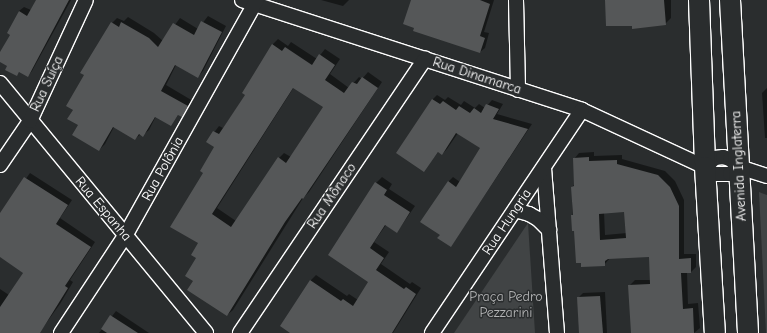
<!DOCTYPE html>
<html>
<head>
<meta charset="utf-8">
<style>
  body { margin:0 }
  #map { position:relative; width:767px; height:333px; overflow:hidden; background:#2a2d2e; font-family:"Comic Neue",sans-serif }
  div>[style] { position:absolute }
  [style*='--x'] { left:calc(var(--x)*1px); top:calc(var(--y)*1px); width:calc(var(--w)*1px); rotate:calc(var(--a)*1deg) }
  .green>* { inset:0; background:#414445 }
  .shadow>* { inset:0; background:#0007 }
  .building>* { inset:0; background:#555758 }
  .roads { filter:drop-shadow(1px 0 #fff) drop-shadow(-1px 0 #fff) drop-shadow(0 1px #fff) drop-shadow(0 -1px #fff) }
  .minor>* { height:14px; margin:-7px; padding:0 7px; transform-origin:7px; border-radius:7px; background:#2a2d2e }
  .secondary>* { height:20px; margin:-10px; padding:0 10px; transform-origin:10px; border-radius:10px; background:#2a2d2e }
  span { translate:-50% -50%; white-space:nowrap; text-align:center; line-height:1.15; -webkit-text-stroke:3px #2a2d2e; paint-order:stroke }
  .street-label { font-size:14px; color:#fff }
  .park-label { font-size:14px; color:#b3b4b5 }
</style>
</head>
<body>
<div id="map">
  <div class="green">
    <i style="clip-path:polygon(759px 192px,767px 195px,767px 333px,766px 333px)"></i>
    <i style="clip-path:polygon(528px 223px,535px 333px,454px 333px)"></i>
  </div>
  <div class="shadow">
    <i style="clip-path:polygon(37px 0,71px 0,32px 71px,28px 76px,20px 71px,17px 75px,9px 66px,0 61px,0 54px,11px 34px,19px 11px,24px 7px,31px 10px)"></i>
    <i style="clip-path:polygon(321px 0,349px 0,343px 6px)"></i>
    <i style="clip-path:polygon(412px 0,494px 0,484px 32px,489px 33px,485px 48px,480px 52px,415px 27px)"></i>
    <i style="clip-path:polygon(606px 0,671px 0,671px 18px,665px 24px,633px 25px)"></i>
    <i style="clip-path:polygon(208px 16px,226px 26px,203px 71px,198px 77px,176px 65px,166px 85px,193px 101px,187px 110px,182px 116px,179px 114px,171px 125px,156px 116px,149px 130px,143px 135px,141px 134px,135px 139px,114px 127px,105px 144px,99px 150px,79px 125px,74px 110px,112px 23px,117px 18px,124px 21px,128px 17px,154px 33px,163px 41px,180px 18px,198px 29px)"></i>
    <i style="clip-path:polygon(evenodd,278px 39px,288px 46px,291px 42px,317px 59px,325px 49px,340px 59px,330px 74px,349px 88px,359px 77px,362px 79px,368px 72px,382px 82px,309px 192px,303px 198px,233px 310px,227px 315px,194px 280px,198px 257px,204px 173px,215px 147px,207px 142px,219px 126px,223px 128px,246px 95px,243px 93px,273px 44px,278px 39px,294px 87px,325px 107px,291px 157px,284px 153px,279px 158px,236px 221px,217px 208px,294px 87px)"></i>
    <i style="clip-path:polygon(767px 88px,767px 138px,765px 138px,762px 93px)"></i>
    <i style="clip-path:polygon(437px 95px,445px 100px,448px 97px,461px 105px,464px 101px,475px 108px,479px 104px,485px 108px,492px 100px,503px 104px,497px 114px,532px 124px,451px 246px,441px 234px,448px 182px,453px 177px,460px 182px,481px 148px,458px 133px,447px 149px,442px 154px,439px 151px,424px 170px,433px 99px)"></i>
    <i style="clip-path:polygon(evenodd,594px 152px,594px 156px,622px 155px,622px 159px,665px 171px,675px 181px,684px 200px,684px 254px,696px 254px,696px 267px,691px 272px,687px 272px,688px 304px,698px 303px,700px 328px,694px 333px,632px 333px,629px 286px,635px 280px,651px 280px,650px 256px,610px 258px,604px 265px,575px 230px,573px 230px,572px 187px,575px 184px,574px 159px,579px 153px,594px 152px,625px 211px,627px 233px,605px 235px,604px 212px,625px 211px)"></i>
    <i style="clip-path:polygon(30px 173px,72px 200px,60px 218px,95px 242px,70px 280px,73px 282px,60px 304px,39px 333px,0 333px,0 289px,9px 295px,24px 272px,0 256px,0 215px)"></i>
    <i style="clip-path:polygon(382px 177px,392px 184px,389px 189px,415px 206px,397px 232px,386px 225px,374px 242px,389px 252px,381px 264px,410px 284px,412px 282px,421px 288px,393px 333px,298px 333px,310px 281px,316px 275px,347px 296px,349px 294px,358px 300px,370px 282px,329px 255px,376px 183px)"></i>
    <i style="clip-path:polygon(605px 292px,607px 333px,581px 333px,578px 298px,583px 293px)"></i>
    <i style="clip-path:polygon(116px 311px,149px 333px,99px 333px)"></i>
  </div>
  <div class="building">
    <i style="clip-path:polygon(36px 0,69px 0,28px 77px,19px 72px,17px 76px,5px 70px,7px 66px,0 62px,0 52px,10px 35px,7px 33px,19px 11px,27px 16px)"></i>
    <i style="clip-path:polygon(411px 0,480px 0,490px 4px,480px 36px,485px 38px,480px 53px,413px 31px,414px 28px,403px 24px)"></i>
    <i style="clip-path:polygon(605px 0,664px 0,666px 25px,632px 29px,632px 26px,606px 26px)"></i>
    <i style="clip-path:polygon(201px 21px,222px 32px,198px 78px,175px 65px,161px 91px,188px 106px,182px 117px,178px 115px,171px 126px,155px 117px,143px 137px,139px 134px,135px 140px,113px 127px,99px 151px,72px 135px,78px 125px,67px 119px,73px 110px,66px 106px,84px 75px,80px 73px,111px 22px,119px 27px,121px 22px,149px 38px,158px 47px,173px 23px,194px 35px)"></i>
    <i style="clip-path:polygon(evenodd,272px 44px,282px 51px,285px 47px,312px 65px,319px 54px,335px 65px,325px 80px,344px 93px,352px 82px,357px 84px,362px 77px,378px 88px,303px 199px,302px 198px,285px 222px,227px 316px,187px 290px,193px 281px,185px 276px,196px 258px,191px 255px,198px 243px,170px 227px,203px 173px,200px 171px,214px 147px,206px 142px,213px 131px,219px 134px,245px 95px,242px 93px,272px 44px,293px 88px,323px 107px,286px 163px,278px 157px,231px 227px,212px 214px,293px 88px)"></i>
    <i style="clip-path:polygon(432px 99px,440px 104px,443px 101px,456px 110px,459px 106px,470px 113px,474px 108px,481px 113px,486px 104px,499px 109px,493px 119px,528px 129px,451px 247px,437px 238px,440px 235px,420px 222px,448px 181px,456px 187px,480px 148px,456px 133px,442px 155px,438px 152px,424px 172px,396px 153px)"></i>
    <i style="clip-path:polygon(evenodd,589px 157px,589px 161px,617px 160px,617px 164px,658px 175px,670px 187px,679px 206px,679px 259px,691px 258px,691px 273px,681px 273px,683px 309px,693px 308px,694px 333px,631px 333px,628px 285px,650px 284px,649px 257px,608px 259px,605px 261px,605px 266px,581px 267px,581px 263px,576px 263px,574px 231px,572px 231px,571px 215px,573px 215px,571px 187px,574px 186px,573px 158px,589px 157px,624px 212px,626px 238px,600px 240px,599px 214px,624px 212px)"></i>
    <i style="clip-path:polygon(24px 177px,68px 205px,56px 224px,91px 247px,65px 286px,68px 288px,40px 333px,0 333px,0 307px,23px 273px,0 257px,0 213px)"></i>
    <i style="clip-path:polygon(375px 182px,387px 190px,384px 195px,410px 212px,397px 233px,385px 225px,370px 248px,384px 258px,376px 270px,404px 289px,406px 287px,416px 294px,392px 333px,290px 333px,280px 326px,310px 280px,341px 301px,343px 299px,353px 306px,368px 282px,328px 255px)"></i>
    <i style="clip-path:polygon(600px 296px,603px 333px,579px 333px,577px 297px)"></i>
    <i style="clip-path:polygon(110px 315px,138px 333px,107px 333px,101px 329px)"></i>
  </div>
  <div class="roads">
    <div class="minor">
      <i style="--x:242;--y:0;--w:357;--a:17.9"></i>
      <i style="--x:582;--y:110;--w:136;--a:24.9"></i>
      <i style="--x:705;--y:167;--w:11;--a:38"></i>
      <i style="--x:714;--y:174;--w:16;--a:0"></i>
      <i style="--x:730;--y:174;--w:11;--a:-38"></i>
      <i style="--x:516;--y:0;--w:90;--a:88.7"></i>
      <i style="--x:0;--y:83;--w:324;--a:50.5"></i>
      <i style="--x:0;--y:165;--w:53;--a:-55.7"></i>
      <i style="--x:30;--y:121;--w:133;--a:-65.2"></i>
      <i style="--x:705;--y:167;--w:13;--a:-42"></i>
      <i style="--x:715;--y:158;--w:8;--a:-7"></i>
      <i style="--x:723;--y:157;--w:7;--a:16"></i>
      <i style="--x:730;--y:159;--w:12;--a:42"></i>
      <i style="--x:739;--y:167;--w:29;--a:18"></i>
      <i style="--x:544;--y:168;--w:166;--a:85.5"></i>
      <i style="--x:515;--y:210;--w:15;--a:16"></i>
      <i style="--x:529;--y:214;--w:10;--a:29"></i>
      <i style="--x:538;--y:219;--w:16;--a:45"></i>
      <i style="--x:61;--y:333;--w:116;--a:-56.6"></i>
      <i style="--x:125;--y:236;--w:270;--a:-60.8"></i>
      <i style="--x:240;--y:333;--w:331;--a:-56"></i>
      <i style="--x:432;--y:333;--w:269;--a:-56.1"></i>
    </div>
    <div class="secondary">
      <i style="--x:699;--y:0;--w:167;--a:87.9"></i>
      <i style="--x:705;--y:167;--w:166;--a:86.6"></i>
      <i style="--x:730;--y:0;--w:333;--a:86.9"></i>
    </div>
  </div>
  <div class="street-label">
    <span style="left:477px;top:76px;rotate:18deg">Rua Dinamarca</span>
    <span style="left:47px;top:84px;rotate:-65deg">Rua Suíça</span>
    <span style="left:739px;top:166px;rotate:-93deg">Avenida Inglaterra</span>
    <span style="left:163px;top:169px;rotate:-61deg">Rua Polônia</span>
    <span style="left:332px;top:196px;rotate:-56deg">Rua Mônaco</span>
    <span style="left:103px;top:209px;rotate:50deg">Rua Espanha</span>
    <span style="left:507px;top:222px;rotate:-56deg">Rua Hungria</span>
  </div>
  <div class="park-label">
    <span style="left:506px;top:305px">Praça Pedro<br>Pezzarini</span>
  </div>
</div>
</body>
</html>
